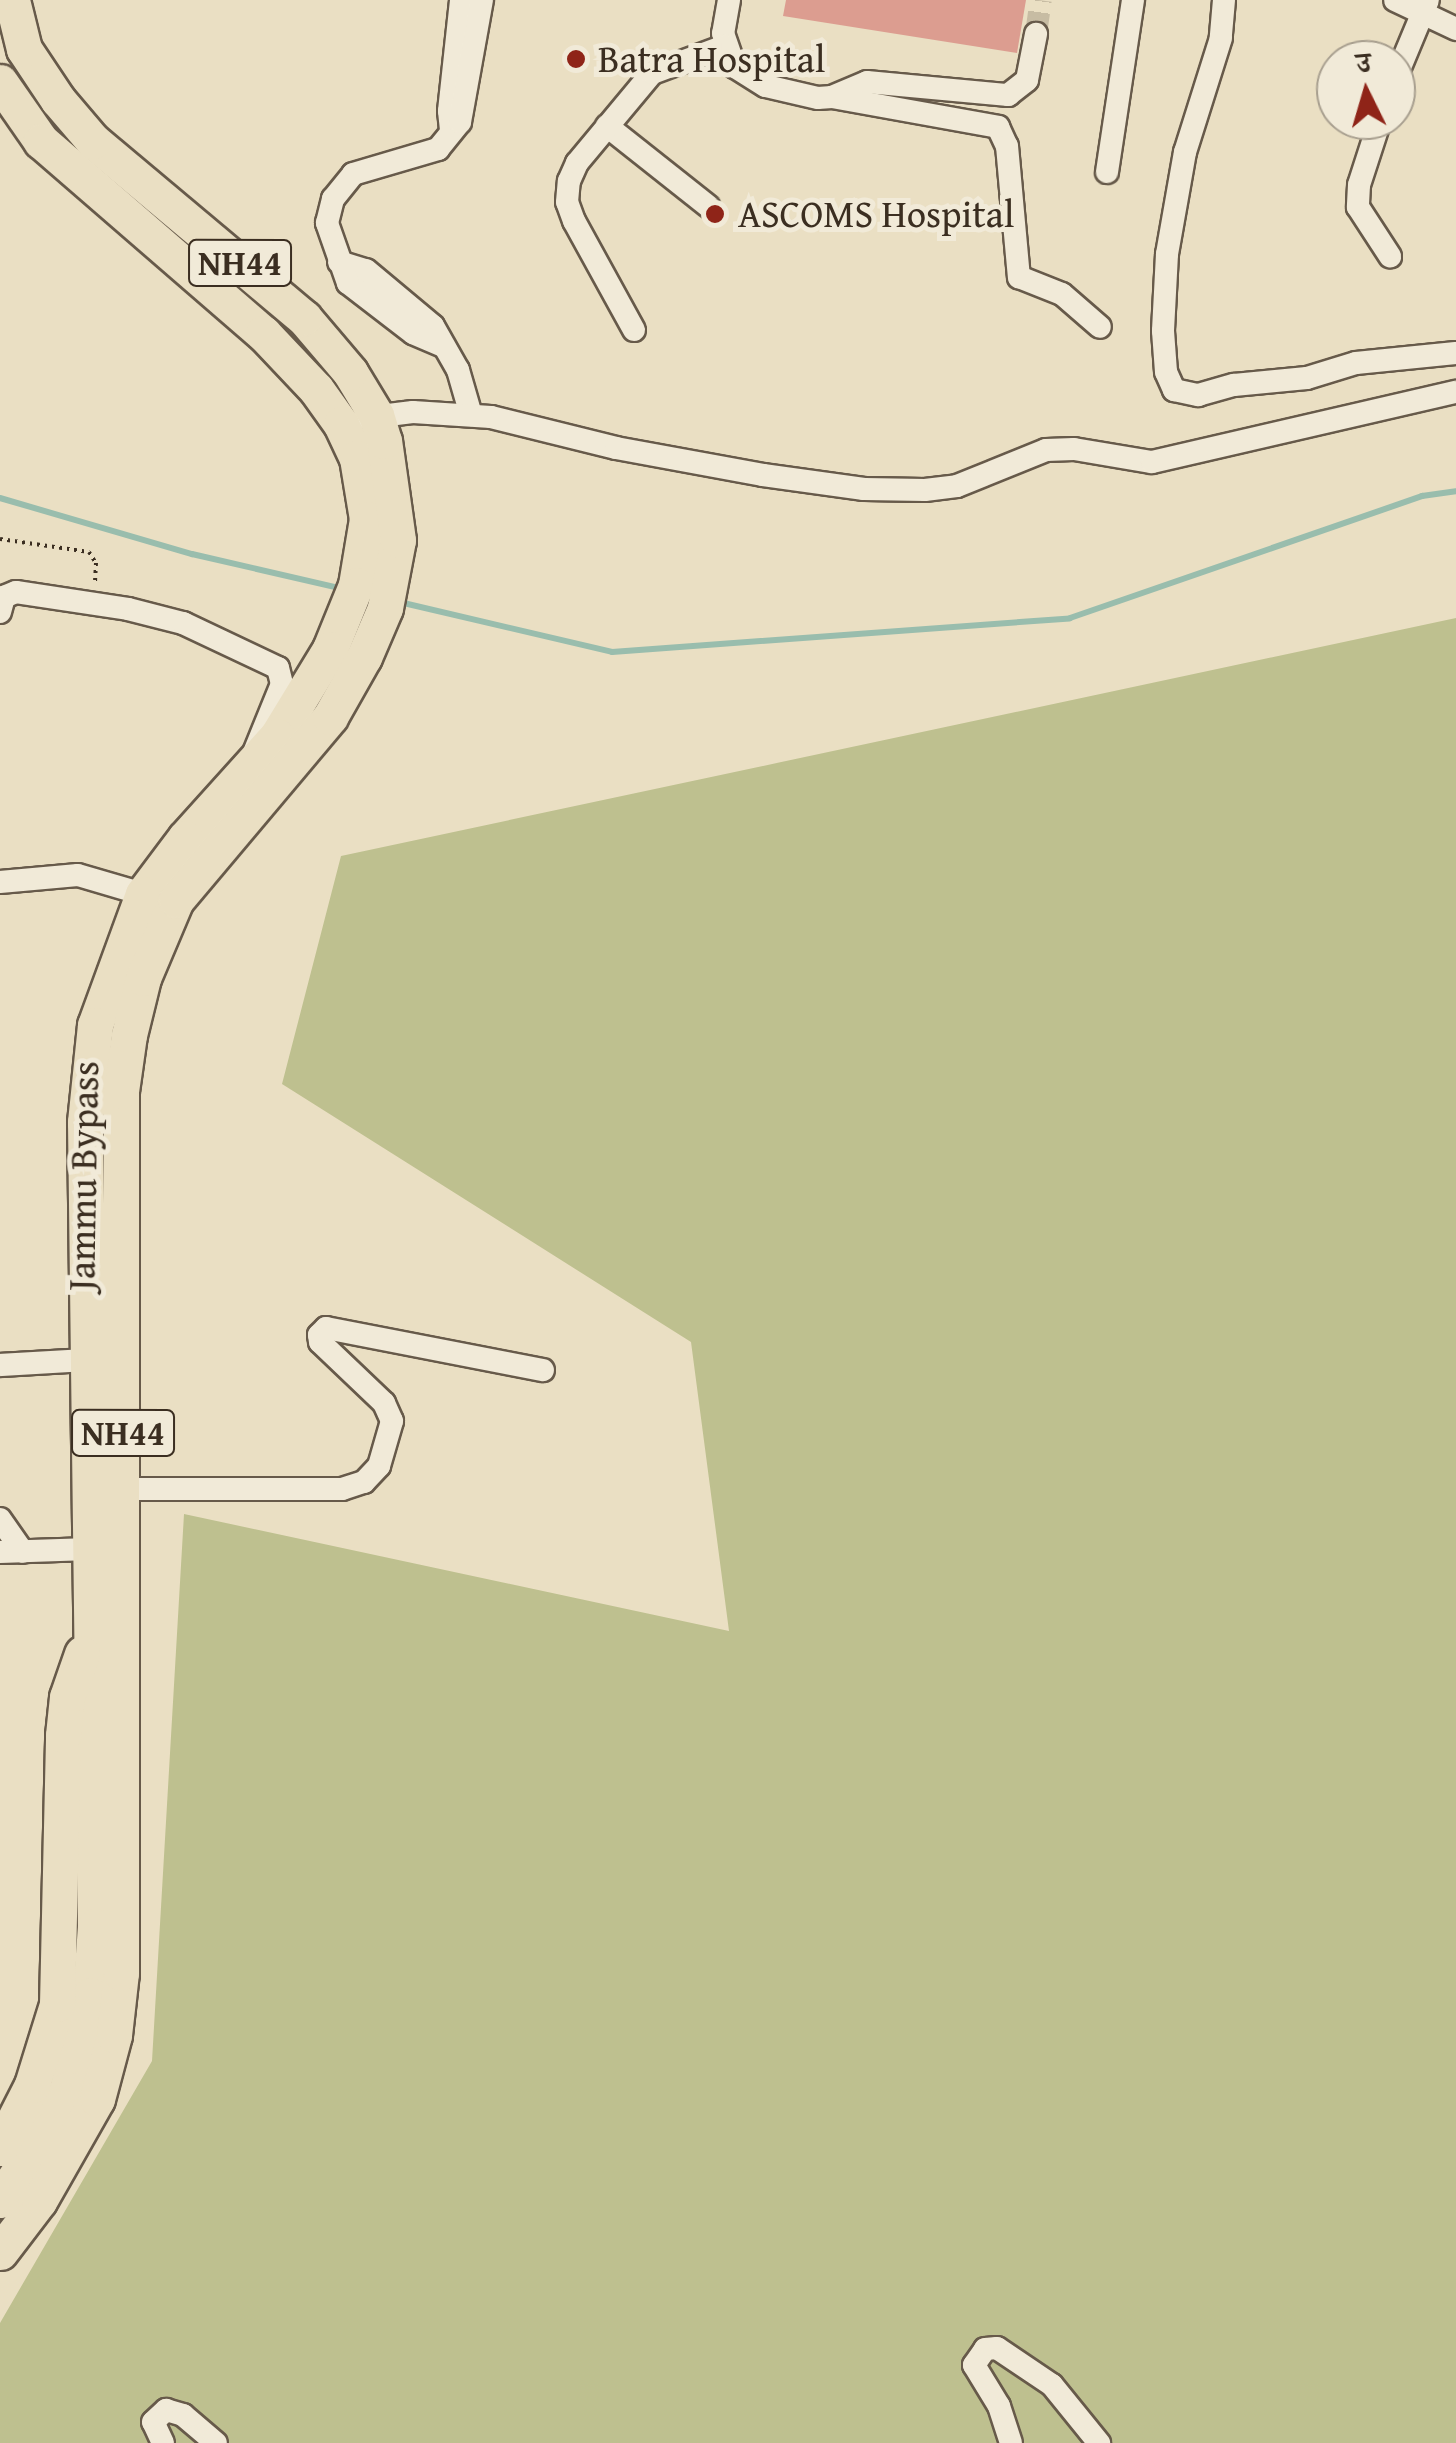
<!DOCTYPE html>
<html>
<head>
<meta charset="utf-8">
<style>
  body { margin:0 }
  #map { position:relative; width:1456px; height:2443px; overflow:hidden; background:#eadfc3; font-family:"Gentium Book Plus","Noto Serif Devanagari",serif }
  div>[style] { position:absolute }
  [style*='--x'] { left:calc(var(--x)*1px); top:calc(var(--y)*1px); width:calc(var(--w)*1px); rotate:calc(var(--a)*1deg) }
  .green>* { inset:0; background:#bec08f }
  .stream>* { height:6px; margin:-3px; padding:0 3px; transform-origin:3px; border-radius:3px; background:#99bdad }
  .building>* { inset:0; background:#dc9d90 }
  .minor-tunnel>* { height:22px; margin-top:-11px; transform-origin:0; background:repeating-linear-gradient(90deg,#c7bca3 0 22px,transparent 0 33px) }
  .path>* { height:4px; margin-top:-2px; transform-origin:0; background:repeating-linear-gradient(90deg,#3b2e21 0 2.5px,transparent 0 7.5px) }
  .roads { filter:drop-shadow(2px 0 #675a4a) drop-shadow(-2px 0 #675a4a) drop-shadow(0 2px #675a4a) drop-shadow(0 -2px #675a4a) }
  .minor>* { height:22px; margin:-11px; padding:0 11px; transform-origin:11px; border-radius:11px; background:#f1ead8 }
  .highway>* { height:35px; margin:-17.5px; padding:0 17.5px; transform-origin:17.5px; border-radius:17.5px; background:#eadfc3 }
  .dots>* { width:28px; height:28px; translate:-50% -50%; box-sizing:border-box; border:5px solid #f1ead8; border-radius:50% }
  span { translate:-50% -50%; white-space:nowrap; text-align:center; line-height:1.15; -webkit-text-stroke:10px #f1ead8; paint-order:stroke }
  .shield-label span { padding:2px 8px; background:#f1ead8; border:2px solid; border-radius:8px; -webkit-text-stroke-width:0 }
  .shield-label { font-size:35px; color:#3b2e21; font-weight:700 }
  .poi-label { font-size:38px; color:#3b2e21 }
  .left { translate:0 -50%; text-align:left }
  .street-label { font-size:38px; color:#3b2e21 }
  .north { position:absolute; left:1316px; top:40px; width:100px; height:100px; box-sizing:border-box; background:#f1ead8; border:2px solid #a89f8f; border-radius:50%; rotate:355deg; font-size:28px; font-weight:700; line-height:40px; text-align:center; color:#3b2e21 }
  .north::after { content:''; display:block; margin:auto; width:35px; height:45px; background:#8f2418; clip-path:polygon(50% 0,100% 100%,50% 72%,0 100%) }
</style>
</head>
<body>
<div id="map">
  <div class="green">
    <i style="clip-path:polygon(1456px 618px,1456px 2443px,0 2443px,0 2323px,152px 2061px,184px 1514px,729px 1631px,691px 1342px,282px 1084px,341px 856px)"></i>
  </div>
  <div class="stream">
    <i style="--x:0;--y:498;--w:200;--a:16.3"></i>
    <i style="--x:192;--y:554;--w:156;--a:13"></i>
    <i style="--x:395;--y:601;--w:223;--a:13.2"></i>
    <i style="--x:612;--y:652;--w:459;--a:-4.2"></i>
    <i style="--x:1070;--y:618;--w:373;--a:-19.1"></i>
    <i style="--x:1422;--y:496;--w:34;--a:-8"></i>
  </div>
  <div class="building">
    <i style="clip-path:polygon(786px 0,1026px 0,1017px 53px,783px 16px)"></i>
  </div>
  <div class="minor-tunnel">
    <i style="--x:1036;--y:34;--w:34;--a:-82"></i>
  </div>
  <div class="path">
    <i style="--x:0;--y:539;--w:90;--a:8.3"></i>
    <i style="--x:89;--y:552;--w:13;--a:58"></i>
    <i style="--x:96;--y:563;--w:22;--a:93"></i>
  </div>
  <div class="roads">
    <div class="minor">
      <i style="--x:729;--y:0;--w:34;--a:100"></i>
      <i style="--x:723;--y:33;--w:36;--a:71"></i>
      <i style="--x:735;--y:67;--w:36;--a:32"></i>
      <i style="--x:766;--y:86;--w:53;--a:13"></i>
      <i style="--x:818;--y:98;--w:14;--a:-4"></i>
      <i style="--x:832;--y:97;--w:38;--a:-23"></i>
      <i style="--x:867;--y:82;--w:142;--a:5.3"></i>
      <i style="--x:1008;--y:95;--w:24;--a:-38"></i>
      <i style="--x:1027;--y:80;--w:47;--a:-78.9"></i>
      <i style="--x:1224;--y:0;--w:38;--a:95"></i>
      <i style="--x:1221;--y:38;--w:120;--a:107.5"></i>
      <i style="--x:1185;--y:152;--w:104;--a:100"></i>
      <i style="--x:1167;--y:254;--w:77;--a:93"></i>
      <i style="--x:1163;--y:331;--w:41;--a:85.8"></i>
      <i style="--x:1166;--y:372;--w:20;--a:66"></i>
      <i style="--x:1174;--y:390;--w:25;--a:12"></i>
      <i style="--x:1198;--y:395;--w:37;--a:-16"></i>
      <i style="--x:1234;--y:385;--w:73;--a:-5.5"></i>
      <i style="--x:1307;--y:378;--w:51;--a:-17"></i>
      <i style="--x:1356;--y:363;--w:100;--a:-5.7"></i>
      <i style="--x:1395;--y:0;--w:68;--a:25.4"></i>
      <i style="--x:1396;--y:77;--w:83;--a:-67.4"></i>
      <i style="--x:832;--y:97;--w:169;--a:10.2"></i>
      <i style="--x:998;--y:127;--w:21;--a:65"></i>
      <i style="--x:1007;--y:146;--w:132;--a:84.8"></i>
      <i style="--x:1019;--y:277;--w:46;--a:21.6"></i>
      <i style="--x:1062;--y:294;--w:50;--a:41"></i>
      <i style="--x:1380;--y:120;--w:68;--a:107.9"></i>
      <i style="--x:1359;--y:185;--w:22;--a:93"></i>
      <i style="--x:1358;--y:207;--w:59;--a:56.9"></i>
      <i style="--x:607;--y:126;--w:129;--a:38.4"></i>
      <i style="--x:451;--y:130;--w:19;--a:-96"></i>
      <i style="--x:449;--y:111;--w:112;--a:-83.8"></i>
      <i style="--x:1107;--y:172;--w:174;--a:-81.4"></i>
      <i style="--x:339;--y:262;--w:28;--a:17"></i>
      <i style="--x:366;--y:270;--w:87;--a:39.9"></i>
      <i style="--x:433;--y:326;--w:51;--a:60.4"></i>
      <i style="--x:458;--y:370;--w:47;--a:73.9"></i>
      <i style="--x:634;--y:330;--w:124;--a:-118.8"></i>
      <i style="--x:574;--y:221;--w:20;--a:-110"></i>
      <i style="--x:567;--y:202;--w:21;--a:-85"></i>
      <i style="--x:569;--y:181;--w:20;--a:-66"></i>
      <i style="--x:577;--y:163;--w:117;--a:-50.2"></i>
      <i style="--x:652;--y:73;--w:78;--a:-20.3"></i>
      <i style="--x:441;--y:345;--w:30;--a:-157"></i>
      <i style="--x:413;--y:333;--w:82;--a:-142.4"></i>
      <i style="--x:348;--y:283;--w:64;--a:-109.3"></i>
      <i style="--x:327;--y:223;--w:25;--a:-76"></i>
      <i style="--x:333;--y:199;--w:32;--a:-51"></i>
      <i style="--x:353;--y:174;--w:89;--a:-16.4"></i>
      <i style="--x:438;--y:149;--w:35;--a:-51"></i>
      <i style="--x:460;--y:122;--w:124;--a:-79.8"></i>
      <i style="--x:364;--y:418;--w:49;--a:-7"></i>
      <i style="--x:413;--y:412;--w:78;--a:3.7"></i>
      <i style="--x:491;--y:417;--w:129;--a:13.9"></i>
      <i style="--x:616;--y:448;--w:149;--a:10.4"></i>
      <i style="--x:763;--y:475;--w:102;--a:7.9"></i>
      <i style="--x:864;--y:489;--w:61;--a:0.9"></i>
      <i style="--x:925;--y:490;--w:32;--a:-7"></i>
      <i style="--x:957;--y:486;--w:96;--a:-22"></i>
      <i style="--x:1046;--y:450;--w:28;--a:-2"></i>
      <i style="--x:1074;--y:449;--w:79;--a:9.5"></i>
      <i style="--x:1152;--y:462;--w:312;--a:-13"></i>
      <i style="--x:0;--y:612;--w:16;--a:-75"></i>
      <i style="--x:4;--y:597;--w:13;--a:-23"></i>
      <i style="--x:16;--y:592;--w:113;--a:8.6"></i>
      <i style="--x:128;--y:609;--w:57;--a:14.3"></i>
      <i style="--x:183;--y:623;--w:105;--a:25.3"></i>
      <i style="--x:278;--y:668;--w:16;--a:76"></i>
      <i style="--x:282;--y:684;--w:77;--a:112.2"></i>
      <i style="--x:0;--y:882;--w:78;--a:-5.1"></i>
      <i style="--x:78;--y:875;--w:68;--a:16.3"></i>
      <i style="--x:0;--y:1365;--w:88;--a:-3.3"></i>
      <i style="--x:123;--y:1489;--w:219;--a:0"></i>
      <i style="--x:342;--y:1489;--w:23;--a:-18"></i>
      <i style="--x:364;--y:1482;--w:22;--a:-47"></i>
      <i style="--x:379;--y:1466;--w:47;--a:-73.9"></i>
      <i style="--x:392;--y:1421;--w:20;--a:-114"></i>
      <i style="--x:384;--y:1403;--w:88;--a:-136.4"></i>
      <i style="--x:320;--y:1342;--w:7;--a:-98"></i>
      <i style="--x:319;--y:1335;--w:10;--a:-45"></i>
      <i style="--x:326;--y:1328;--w:221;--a:11"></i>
      <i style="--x:0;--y:1519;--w:40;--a:55.1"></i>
      <i style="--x:0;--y:1552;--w:90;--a:-1.9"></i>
      <i style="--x:163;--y:2443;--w:23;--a:-115"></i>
      <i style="--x:153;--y:2422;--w:18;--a:-43"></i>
      <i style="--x:166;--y:2410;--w:18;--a:16"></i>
      <i style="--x:183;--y:2415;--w:43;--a:40.3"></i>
      <i style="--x:1011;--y:2443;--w:39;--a:-108"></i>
      <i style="--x:999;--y:2406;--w:48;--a:-121.4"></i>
      <i style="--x:974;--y:2365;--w:19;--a:-55"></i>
      <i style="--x:985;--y:2349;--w:12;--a:-5"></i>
      <i style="--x:997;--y:2348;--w:66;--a:33.9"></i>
      <i style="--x:1052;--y:2385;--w:75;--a:51"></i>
    </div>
    <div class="highway">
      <i style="--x:0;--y:82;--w:72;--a:55.2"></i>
      <i style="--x:41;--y:141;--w:294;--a:40.9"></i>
      <i style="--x:263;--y:333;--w:77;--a:46.6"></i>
      <i style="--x:316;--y:389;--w:43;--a:54.5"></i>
      <i style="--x:341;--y:424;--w:38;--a:65"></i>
      <i style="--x:357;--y:458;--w:62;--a:80.7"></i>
      <i style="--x:367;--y:519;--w:67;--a:99.5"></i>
      <i style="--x:356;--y:585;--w:69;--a:112.1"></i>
      <i style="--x:330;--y:649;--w:102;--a:121.3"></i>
      <i style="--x:277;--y:736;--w:137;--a:132"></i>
      <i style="--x:185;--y:838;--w:70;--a:126.9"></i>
      <i style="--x:143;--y:894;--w:140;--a:110.1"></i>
      <i style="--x:95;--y:1025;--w:98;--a:95.9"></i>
      <i style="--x:85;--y:1122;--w:804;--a:89.29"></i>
      <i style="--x:95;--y:1926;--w:69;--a:94.1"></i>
      <i style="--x:90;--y:1995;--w:97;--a:103.7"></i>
      <i style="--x:67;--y:2089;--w:47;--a:116.6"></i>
      <i style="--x:46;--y:2131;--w:83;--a:123.7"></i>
      <i style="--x:0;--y:2148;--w:71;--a:-63.1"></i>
      <i style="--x:32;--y:2085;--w:85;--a:-72.8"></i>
      <i style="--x:57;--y:2004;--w:269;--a:-88.7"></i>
      <i style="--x:63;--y:1735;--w:38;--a:-84"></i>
      <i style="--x:67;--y:1697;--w:46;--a:-70.8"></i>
      <i style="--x:0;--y:2252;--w:64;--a:-52.6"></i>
      <i style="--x:39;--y:2201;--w:117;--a:-60.4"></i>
      <i style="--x:97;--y:2099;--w:66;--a:-75.1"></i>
      <i style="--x:114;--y:2035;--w:62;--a:-83.6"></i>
      <i style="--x:121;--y:1973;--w:882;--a:-90"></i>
      <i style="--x:121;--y:1091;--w:57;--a:-81.9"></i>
      <i style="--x:129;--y:1035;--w:59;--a:-76.2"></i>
      <i style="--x:143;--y:978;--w:85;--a:-67.1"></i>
      <i style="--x:176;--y:900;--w:239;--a:-49.9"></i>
      <i style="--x:330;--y:717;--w:69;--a:-60.5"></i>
      <i style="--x:364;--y:657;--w:53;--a:-66.8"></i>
      <i style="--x:385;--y:608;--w:69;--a:-79.2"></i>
      <i style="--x:398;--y:540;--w:100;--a:-98"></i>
      <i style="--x:384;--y:441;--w:27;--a:-107"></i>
      <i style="--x:376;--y:415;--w:50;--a:-121.2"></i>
      <i style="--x:350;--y:372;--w:71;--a:-130.4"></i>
      <i style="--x:304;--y:318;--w:275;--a:-140"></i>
      <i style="--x:93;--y:141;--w:54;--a:-130.5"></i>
      <i style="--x:58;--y:100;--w:61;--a:-123.7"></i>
      <i style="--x:24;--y:49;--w:50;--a:-103.8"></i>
    </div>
  </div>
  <div class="dots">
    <i style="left:576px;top:59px;background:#8f2418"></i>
    <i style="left:715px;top:214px;background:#8f2418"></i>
  </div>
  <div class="shield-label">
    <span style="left:240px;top:263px">NH44</span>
    <span style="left:123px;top:1433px">NH44</span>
  </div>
  <div class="poi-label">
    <span class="left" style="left:598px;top:59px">Batra Hospital</span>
    <span class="left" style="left:738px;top:214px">ASCOMS Hospital</span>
  </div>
  <div class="street-label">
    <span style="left:83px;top:1176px;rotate:-89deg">Jammu Bypass</span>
  </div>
  <div class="north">उ</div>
</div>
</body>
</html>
